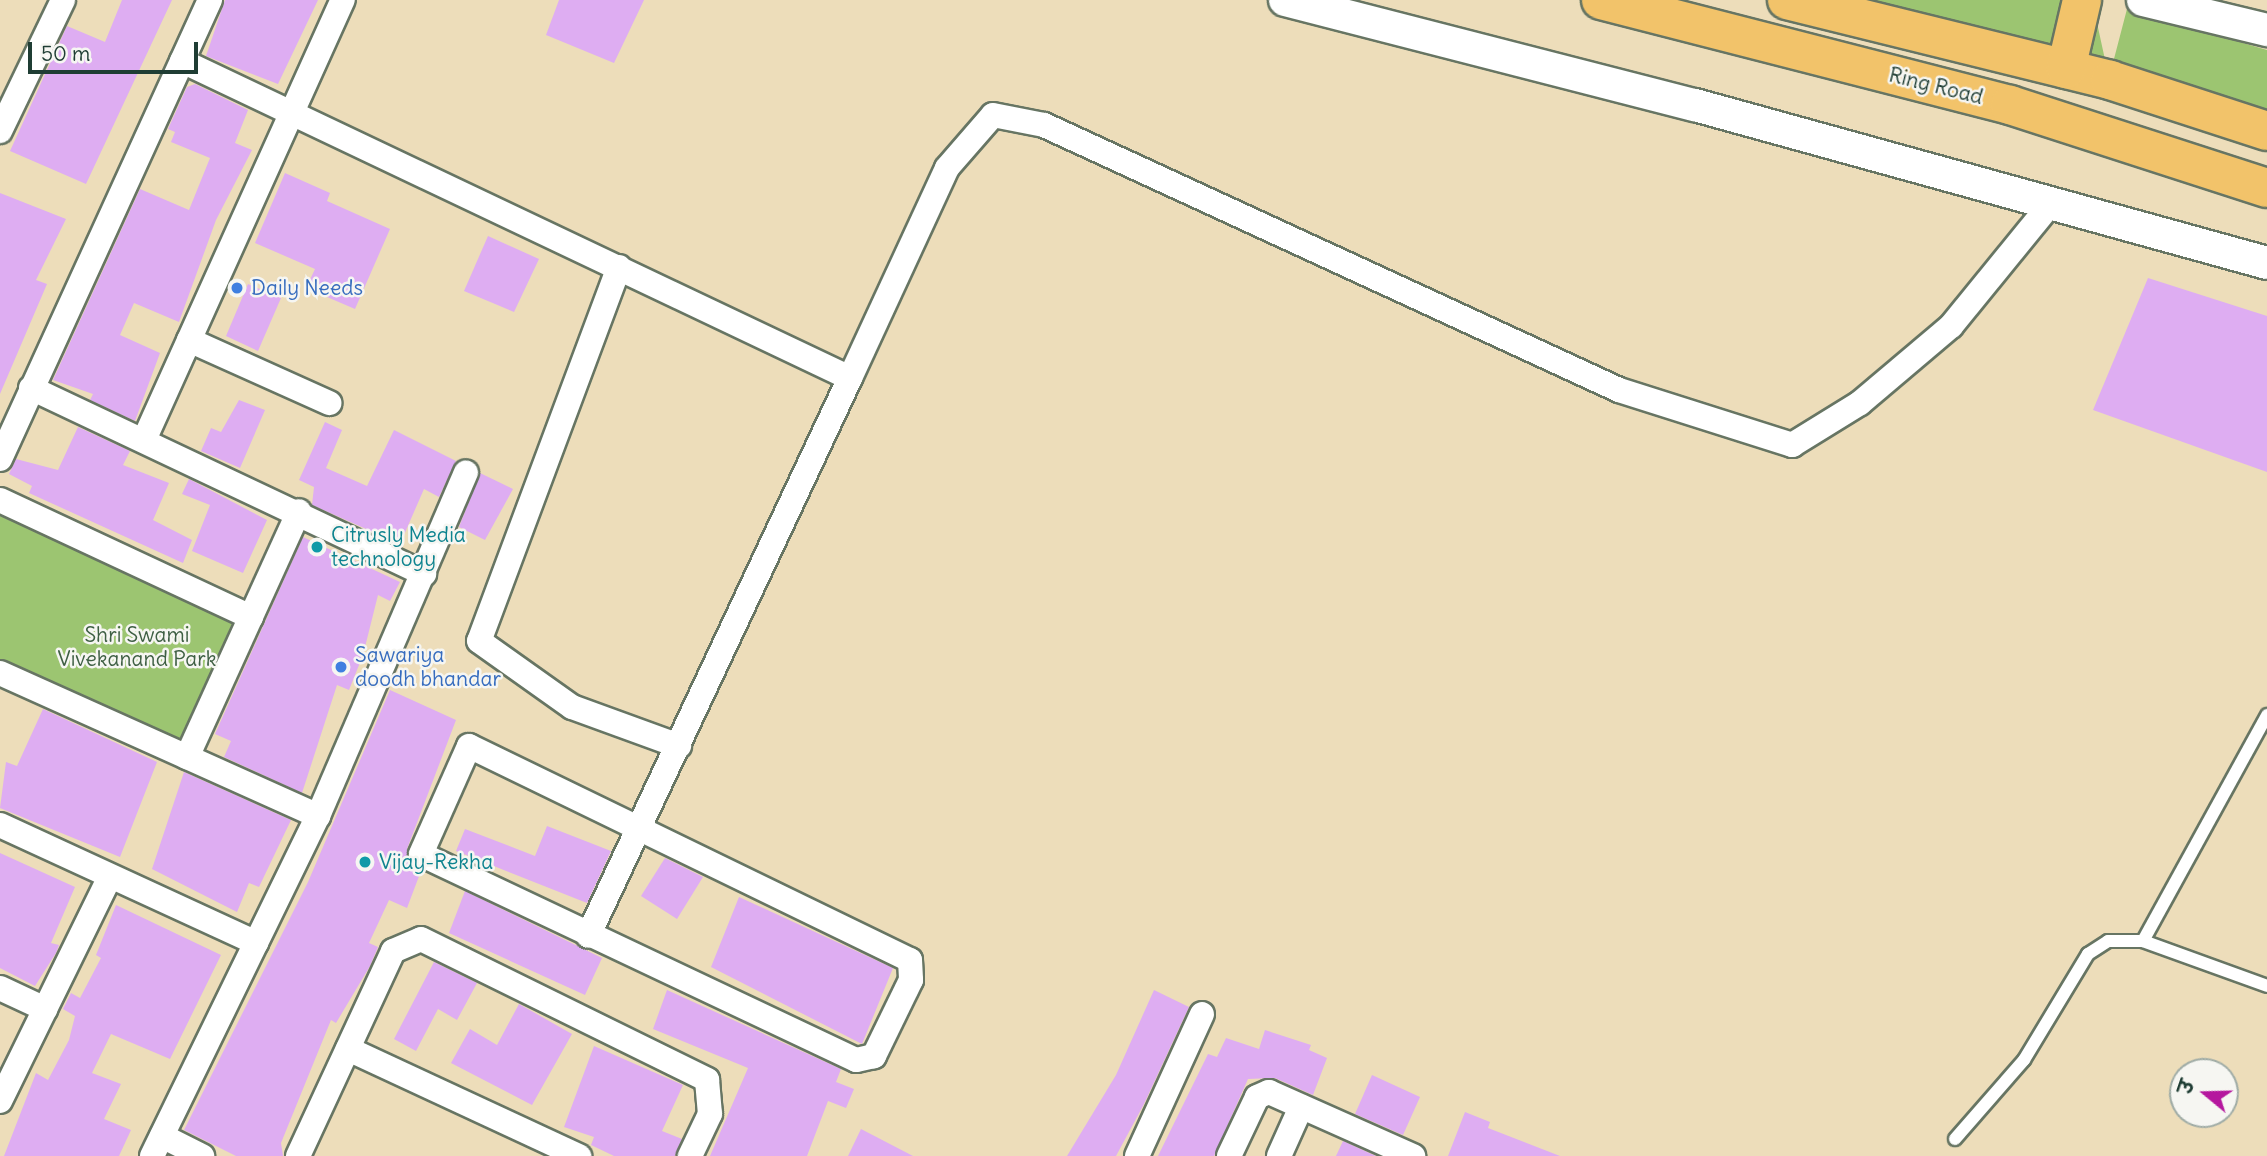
<!DOCTYPE html>
<html>
<head>
<meta charset="utf-8">
<style>
  body { margin:0 }
  #map { position:relative; width:2267px; height:1156px; overflow:hidden; background:#edddba; font-family:Delius,"Playpen Sans Deva",sans-serif }
  div>[style] { position:absolute }
  [style*='--x'] { left:calc(var(--x)*1px); top:calc(var(--y)*1px); width:calc(var(--w)*1px); rotate:calc(var(--a)*1deg) }
  .green>* { inset:0; background:#9cc571 }
  .building>* { inset:0; background:#deadf2 }
  .roads { filter:drop-shadow(2px 0 #677563) drop-shadow(-2px 0 #677563) drop-shadow(0 2px #677563) drop-shadow(0 -2px #677563) }
  .service>* { height:12px; margin:-6px; padding:0 6px; transform-origin:6px; border-radius:6px; background:#fff }
  .minor>* { height:24px; margin:-12px; padding:0 12px; transform-origin:12px; border-radius:12px; background:#fff }
  .tertiary>* { height:32px; margin:-16px; padding:0 16px; transform-origin:16px; border-radius:16px; background:#fff }
  .primary>* { height:38px; margin:-19px; padding:0 19px; transform-origin:19px; border-radius:19px; background:#f2c36a }
  .dots>* { width:19px; height:19px; translate:-50% -50%; box-sizing:border-box; border:4px solid #f6f6f2; border-radius:50% }
  span { translate:-50% -50%; white-space:nowrap; text-align:center; line-height:1.15; -webkit-text-stroke:5px #f6f6f2; paint-order:stroke }
  .street-label { font-size:21px; color:#1f3d34 }
  .shop-label { font-size:21px; color:#366cbe }
  .left { translate:0 -50%; text-align:left }
  .culture-label { font-size:21px; color:#0d838f }
  .park-label { font-size:21px; color:#3e5f43 }
  .north { position:absolute; left:2169px; top:1058px; width:70px; height:70px; box-sizing:border-box; background:#f6f6f2; border:2px solid #a0aca6; border-radius:50%; rotate:289deg; font-size:19px; font-weight:700; line-height:28px; text-align:center; color:#1f3d34 }
  .north::after { content:''; display:block; margin:auto; width:24px; height:32px; background:#b5179e; clip-path:polygon(50% 0,100% 100%,50% 72%,0 100%) }
  .scale { position:absolute; left:28px; top:42px; width:170px; height:32px; box-sizing:border-box; border:4px solid #1f3d34; border-top:0; padding-left:9px; font-size:21px; line-height:24px; white-space:nowrap; color:#1f3d34; -webkit-text-stroke:5px #f6f6f2; paint-order:stroke }
</style>
</head>
<body>
<div id="map">
  <div class="green">
    <i style="clip-path:polygon(1815px 0,2092px 0,2109px 78px,2127px 9px,2267px 50px,2267px 134px)"></i>
    <i style="clip-path:polygon(0 503px,239px 604px,182px 758px,0 670px)"></i>
  </div>
  <div class="building">
    <i style="clip-path:polygon(122px 0,172px 0,86px 184px,10px 151px,67px 26px,105px 42px)"></i>
    <i style="clip-path:polygon(225px 0,318px 0,278px 84px,206px 56px)"></i>
    <i style="clip-path:polygon(559px 0,644px 0,614px 63px,546px 35px)"></i>
    <i style="clip-path:polygon(195px 84px,248px 110px,235px 143px,252px 150px,216px 220px,179px 322px,134px 303px,120px 335px,160px 353px,135px 421px,90px 400px,93px 394px,53px 380px,140px 189px,189px 210px,210px 158px,171px 142px,175px 132px,168px 129px,187px 87px)"></i>
    <i style="clip-path:polygon(285px 173px,330px 193px,327px 201px,390px 229px,355px 309px,306px 288px,315px 269px,255px 243px)"></i>
    <i style="clip-path:polygon(0 193px,66px 219px,36px 280px,47px 284px,0 394px)"></i>
    <i style="clip-path:polygon(488px 236px,539px 259px,514px 312px,464px 291px)"></i>
    <i style="clip-path:polygon(2148px 278px,2267px 316px,2267px 472px,2093px 410px)"></i>
    <i style="clip-path:polygon(248px 284px,281px 298px,258px 351px,226px 336px)"></i>
    <i style="clip-path:polygon(239px 400px,265px 410px,240px 468px,201px 451px,211px 428px,221px 432px)"></i>
    <i style="clip-path:polygon(325px 422px,342px 430px,326px 468px,367px 486px,394px 430px,456px 461px,439px 497px,424px 489px,400px 544px,312px 505px,314px 487px,299px 480px)"></i>
    <i style="clip-path:polygon(78px 427px,130px 451px,123px 465px,169px 483px,153px 520px,192px 540px,183px 563px,29px 493px,32px 486px,9px 474px,16px 459px,58px 470px)"></i>
    <i style="clip-path:polygon(480px 473px,513px 489px,485px 540px,459px 527px)"></i>
    <i style="clip-path:polygon(189px 479px,267px 520px,243px 573px,192px 551px,210px 505px,182px 494px)"></i>
    <i style="clip-path:polygon(303px 537px,400px 582px,390px 601px,378px 595px,363px 655px,349px 690px,337px 685px,302px 793px,224px 757px,231px 741px,215px 734px)"></i>
    <i style="clip-path:polygon(390px 690px,456px 720px,407px 849px,409px 862px,421px 871px,407px 908px,389px 900px,369px 943px,378px 947px,370px 966px,336px 1023px,331px 1020px,281px 1143px,283px 1156px,236px 1156px,184px 1130px,308px 882px)"></i>
    <i style="clip-path:polygon(43px 709px,157px 762px,120px 857px,0 808px,6px 762px,17px 766px)"></i>
    <i style="clip-path:polygon(184px 772px,291px 820px,259px 887px,249px 883px,237px 912px,152px 869px)"></i>
    <i style="clip-path:polygon(547px 826px,611px 851px,587px 903px,456px 851px,465px 829px,535px 856px)"></i>
    <i style="clip-path:polygon(0 853px,75px 887px,51px 943px,59px 945px,56px 953px,35px 986px,0 968px)"></i>
    <i style="clip-path:polygon(665px 858px,703px 877px,677px 919px,641px 896px)"></i>
    <i style="clip-path:polygon(465px 891px,602px 958px,585px 995px,449px 933px)"></i>
    <i style="clip-path:polygon(739px 897px,893px 968px,862px 1044px,711px 967px)"></i>
    <i style="clip-path:polygon(116px 905px,221px 955px,170px 1059px,111px 1034px,92px 1073px,121px 1084px,104px 1119px,131px 1130px,119px 1156px,4px 1156px,36px 1073px,48px 1080px,69px 1040px,75px 1016px,63px 1009px,71px 993px,80px 998px,101px 958px,96px 955px)"></i>
    <i style="clip-path:polygon(434px 962px,477px 983px,457px 1020px,438px 1009px,416px 1051px,394px 1039px)"></i>
    <i style="clip-path:polygon(667px 990px,841px 1069px,836px 1082px,854px 1089px,846px 1108px,828px 1101px,807px 1156px,710px 1156px,748px 1068px,653px 1029px)"></i>
    <i style="clip-path:polygon(1154px 990px,1189px 1007px,1144px 1104px,1116px 1156px,1067px 1156px,1116px 1075px)"></i>
    <i style="clip-path:polygon(519px 1004px,572px 1034px,532px 1105px,451px 1063px,470px 1029px,497px 1045px)"></i>
    <i style="clip-path:polygon(1265px 1030px,1311px 1045px,1309px 1050px,1327px 1058px,1313px 1095px,1275px 1078px,1248px 1079px,1214px 1156px,1158px 1156px,1208px 1054px,1217px 1057px,1226px 1038px,1259px 1049px)"></i>
    <i style="clip-path:polygon(594px 1046px,683px 1085px,662px 1131px,682px 1139px,675px 1156px,614px 1156px,591px 1145px,594px 1137px,564px 1127px)"></i>
    <i style="clip-path:polygon(1372px 1075px,1420px 1097px,1403px 1135px,1355px 1114px)"></i>
    <i style="clip-path:polygon(1465px 1112px,1490px 1122px,1488px 1128px,1560px 1156px,1448px 1156px)"></i>
    <i style="clip-path:polygon(861px 1129px,913px 1156px,848px 1156px)"></i>
    <i style="clip-path:polygon(1343px 1141px,1376px 1156px,1336px 1156px)"></i>
  </div>
  <div class="roads">
    <div class="service">
      <i style="--x:2143;--y:941;--w:258;--a:-61.2"></i>
      <i style="--x:1955;--y:1139;--w:105;--a:-48.9"></i>
      <i style="--x:2024;--y:1060;--w:124;--a:-58.9"></i>
      <i style="--x:2088;--y:954;--w:24;--a:-33"></i>
      <i style="--x:2108;--y:941;--w:35;--a:0"></i>
      <i style="--x:2143;--y:941;--w:132;--a:19.9"></i>
    </div>
    <div class="minor">
      <i style="--x:182;--y:61;--w:739;--a:25.39"></i>
      <i style="--x:850;--y:378;--w:616;--a:115.15"></i>
      <i style="--x:0;--y:131;--w:145;--a:-64.3"></i>
      <i style="--x:619;--y:267;--w:399;--a:110.5"></i>
      <i style="--x:479;--y:641;--w:114;--a:35.4"></i>
      <i style="--x:572;--y:707;--w:114;--a:20"></i>
      <i style="--x:189;--y:340;--w:154;--a:24.2"></i>
      <i style="--x:850;--y:378;--w:231;--a:-65.2"></i>
      <i style="--x:947;--y:168;--w:70;--a:-49"></i>
      <i style="--x:993;--y:115;--w:52;--a:11.1"></i>
      <i style="--x:1044;--y:125;--w:633;--a:24.74"></i>
      <i style="--x:1619;--y:390;--w:182;--a:17.6"></i>
      <i style="--x:1792;--y:445;--w:80;--a:-31.7"></i>
      <i style="--x:1860;--y:403;--w:119;--a:-40.2"></i>
      <i style="--x:1951;--y:326;--w:161;--a:-50.8"></i>
      <i style="--x:31;--y:388;--w:435;--a:25.3"></i>
      <i style="--x:144;--y:440;--w:483;--a:-65.7"></i>
      <i style="--x:0;--y:459;--w:505;--a:-65.42"></i>
      <i style="--x:0;--y:500;--w:277;--a:25"></i>
      <i style="--x:0;--y:673;--w:349;--a:24.2"></i>
      <i style="--x:469;--y:746;--w:490;--a:25.9"></i>
      <i style="--x:910;--y:960;--w:20;--a:87"></i>
      <i style="--x:911;--y:980;--w:85;--a:116"></i>
      <i style="--x:874;--y:1056;--w:18;--a:167"></i>
      <i style="--x:856;--y:1060;--w:481;--a:-154.7"></i>
      <i style="--x:421;--y:854;--w:118;--a:-66"></i>
      <i style="--x:187;--y:757;--w:270;--a:-65.5"></i>
      <i style="--x:0;--y:825;--w:282;--a:24.7"></i>
      <i style="--x:0;--y:988;--w:50;--a:25"></i>
      <i style="--x:348;--y:1049;--w:255;--a:24.9"></i>
      <i style="--x:0;--y:1101;--w:250;--a:-63.9"></i>
      <i style="--x:162;--y:1136;--w:45;--a:26.6"></i>
      <i style="--x:152;--y:1156;--w:378;--a:-64"></i>
      <i style="--x:318;--y:816;--w:374;--a:-66.7"></i>
      <i style="--x:298;--y:1156;--w:226;--a:-65.1"></i>
      <i style="--x:393;--y:951;--w:30;--a:-23"></i>
      <i style="--x:421;--y:939;--w:319;--a:26.2"></i>
      <i style="--x:707;--y:1080;--w:34;--a:85"></i>
      <i style="--x:710;--y:1114;--w:47;--a:115.5"></i>
      <i style="--x:1137;--y:1156;--w:156;--a:-65.4"></i>
      <i style="--x:1229;--y:1156;--w:65;--a:-64.6"></i>
      <i style="--x:1257;--y:1097;--w:13;--a:-23"></i>
      <i style="--x:1269;--y:1092;--w:158;--a:24"></i>
      <i style="--x:1279;--y:1156;--w:54;--a:-65.8"></i>
    </div>
    <div class="tertiary">
      <i style="--x:1285;--y:0;--w:423;--a:14.4"></i>
      <i style="--x:1695;--y:105;--w:593;--a:15.44"></i>
      <i style="--x:2143;--y:0;--w:128;--a:13.6"></i>
    </div>
    <div class="primary">
      <i style="--x:1601;--y:0;--w:422;--a:14.4"></i>
      <i style="--x:2010;--y:105;--w:270;--a:17.9"></i>
      <i style="--x:1787;--y:0;--w:333;--a:13.9"></i>
      <i style="--x:2110;--y:80;--w:165;--a:18"></i>
      <i style="--x:2066;--y:69;--w:71;--a:-76.9"></i>
    </div>
  </div>
  <div class="dots">
    <i style="left:237px;top:288px;background:#3f7fe0"></i>
    <i style="left:317px;top:547px;background:#0f9aa8"></i>
    <i style="left:341px;top:667px;background:#3f7fe0"></i>
    <i style="left:365px;top:862px;background:#0f9aa8"></i>
  </div>
  <div class="street-label">
    <span style="left:1936px;top:86px;rotate:14deg">Ring Road</span>
  </div>
  <div class="shop-label">
    <span class="left" style="left:251px;top:288px">Daily Needs</span>
    <span class="left" style="left:355px;top:667px">Sawariya<br>doodh bhandar</span>
  </div>
  <div class="culture-label">
    <span class="left" style="left:331px;top:547px">Citrusly Media<br>technology</span>
    <span class="left" style="left:379px;top:862px">Vijay-Rekha</span>
  </div>
  <div class="park-label">
    <span style="left:137px;top:647px">Shri Swami<br>Vivekanand Park</span>
  </div>
  <div class="north">उ</div>
  <div class="scale">50 m</div>
</div>
</body>
</html>
